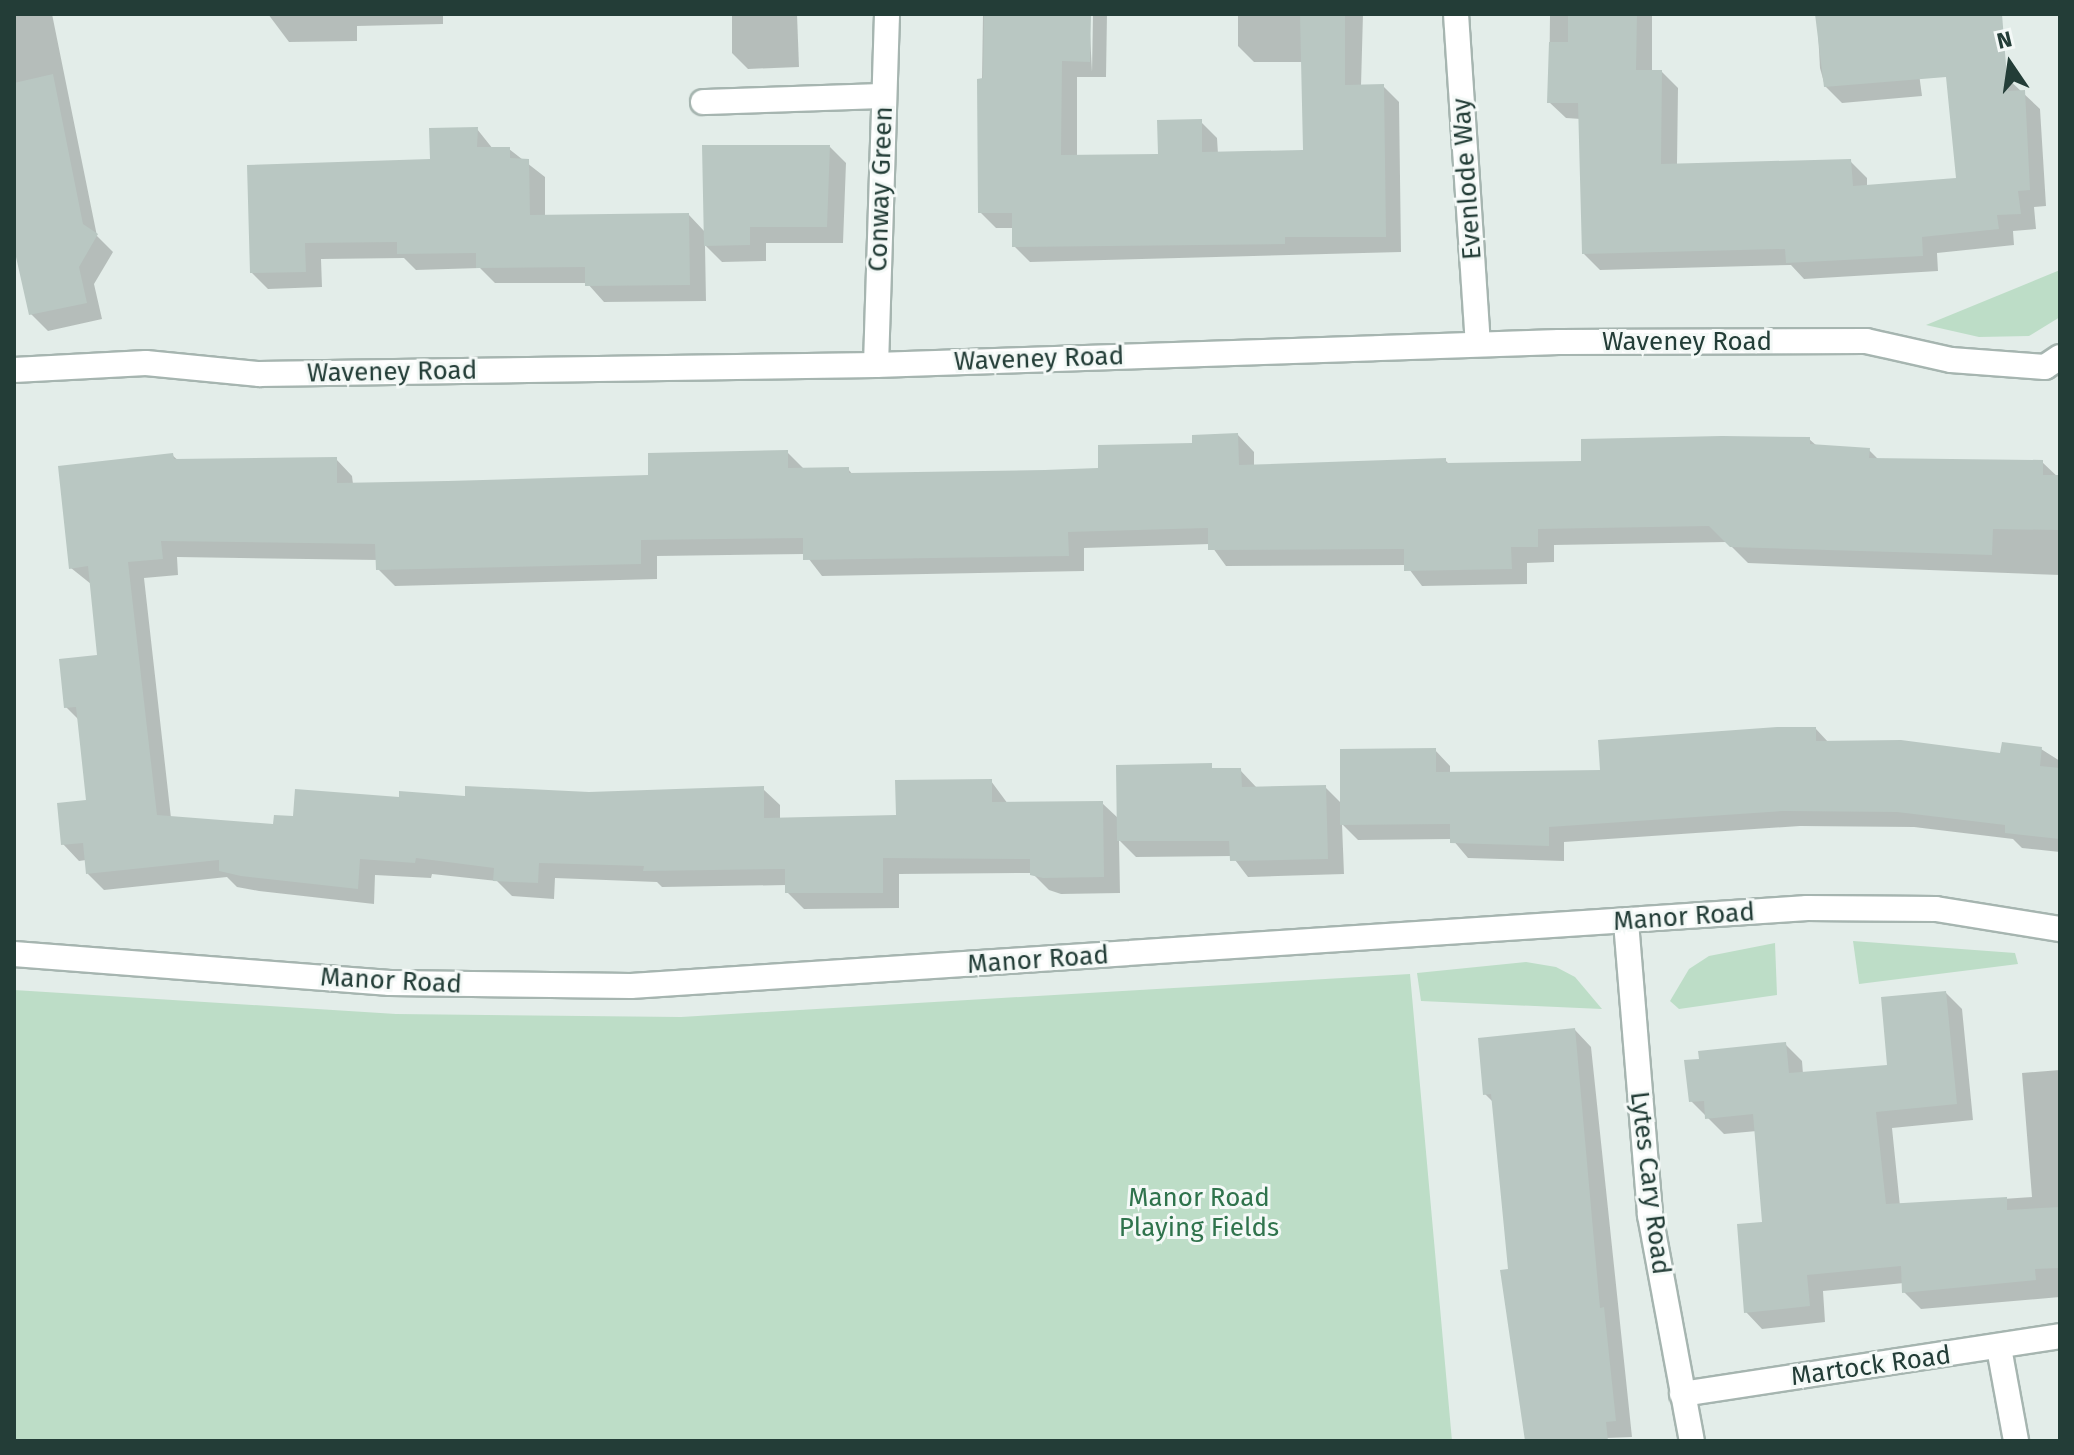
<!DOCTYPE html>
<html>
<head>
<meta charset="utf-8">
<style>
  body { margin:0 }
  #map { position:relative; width:2074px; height:1455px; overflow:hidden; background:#e3ede9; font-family:"Fira Sans",sans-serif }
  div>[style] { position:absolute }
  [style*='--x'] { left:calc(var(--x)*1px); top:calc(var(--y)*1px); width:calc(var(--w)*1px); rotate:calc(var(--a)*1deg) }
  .green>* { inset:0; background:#bdddc7 }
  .shadow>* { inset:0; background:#0003 }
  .building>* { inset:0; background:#b9c7c2 }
  .roads { filter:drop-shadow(2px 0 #a6b5b0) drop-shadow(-2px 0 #a6b5b0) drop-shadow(0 2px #a6b5b0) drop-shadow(0 -2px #a6b5b0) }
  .lane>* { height:24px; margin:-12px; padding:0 12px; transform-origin:12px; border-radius:12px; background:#fff }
  .street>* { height:24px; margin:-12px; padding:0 12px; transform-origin:12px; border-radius:12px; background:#fff }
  span { translate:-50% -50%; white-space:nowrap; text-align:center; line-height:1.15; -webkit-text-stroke:6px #f4f9f7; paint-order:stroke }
  .street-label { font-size:26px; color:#233d37 }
  .park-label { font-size:26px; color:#2f734c }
  .frame { position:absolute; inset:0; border:16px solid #233d37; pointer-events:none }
  .north { position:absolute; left:1970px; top:24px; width:80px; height:80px; -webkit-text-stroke:6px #f4f9f7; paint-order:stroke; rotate:347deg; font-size:22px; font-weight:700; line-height:32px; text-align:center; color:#233d37 }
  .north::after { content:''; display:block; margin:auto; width:28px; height:36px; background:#233d37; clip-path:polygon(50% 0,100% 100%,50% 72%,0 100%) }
</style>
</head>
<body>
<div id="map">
  <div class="green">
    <i style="clip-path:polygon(2060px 270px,2060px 317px,2029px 336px,1979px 337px,1926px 325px)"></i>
    <i style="clip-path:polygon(1853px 941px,2015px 953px,2018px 964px,1859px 984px)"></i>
    <i style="clip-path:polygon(1775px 943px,1777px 995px,1679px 1009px,1670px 1001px,1689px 969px,1709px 956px)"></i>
    <i style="clip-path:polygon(1526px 962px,1556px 967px,1575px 977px,1602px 1009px,1421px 1001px,1417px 973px)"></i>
    <i style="clip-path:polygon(1410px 974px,1452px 1441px,14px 1441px,14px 990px,396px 1014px,681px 1017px)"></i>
  </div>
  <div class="shadow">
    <i style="clip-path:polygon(14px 14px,52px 14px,97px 236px,113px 252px,94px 284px,102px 319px,48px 331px,31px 314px,14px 245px)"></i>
    <i style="clip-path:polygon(268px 14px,443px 14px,443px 24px,357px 26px,357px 41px,289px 42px)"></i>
    <i style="clip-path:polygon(732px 14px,797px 14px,799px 67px,748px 69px,732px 53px)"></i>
    <i style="clip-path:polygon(983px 14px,1089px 14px,1092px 72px,1093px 14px,1107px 14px,1106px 77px,1077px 77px,1077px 157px,1160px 156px,1201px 122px,1217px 138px,1218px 154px,1305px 152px,1303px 62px,1254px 62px,1238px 46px,1238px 14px,1363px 14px,1361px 86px,1383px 86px,1399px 102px,1401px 252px,1030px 262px,1014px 246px,1014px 228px,996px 228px,980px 212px)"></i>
    <i style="clip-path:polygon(1550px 14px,1652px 14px,1652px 72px,1662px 72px,1678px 88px,1677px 165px,1850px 161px,1867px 178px,1867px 187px,1958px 180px,2006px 77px,2040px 109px,2046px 206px,2034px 207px,2036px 229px,2013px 231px,2014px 245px,1937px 253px,1938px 271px,1804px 279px,1791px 265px,1600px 270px,1584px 254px,1581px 119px,1566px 118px,1549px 102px)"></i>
    <i style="clip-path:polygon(1817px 14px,1911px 14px,1922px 96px,1842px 103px,1825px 86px,1820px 68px)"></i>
    <i style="clip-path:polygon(477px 129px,493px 149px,509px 149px,545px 177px,545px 217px,689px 215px,705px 232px,830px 147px,846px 163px,843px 243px,766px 243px,766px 261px,722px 262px,705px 245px,706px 301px,604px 302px,587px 283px,495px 283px,480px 268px,416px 270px,404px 258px,321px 259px,322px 287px,268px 289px,252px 273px)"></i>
    <i style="clip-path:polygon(1238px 435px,1254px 452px,1254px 467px,1445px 460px,1450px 465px,1583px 463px,1809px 439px,1817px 446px,1869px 450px,1879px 460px,2042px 462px,2060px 479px,2060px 575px,1748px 563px,1727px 542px,1554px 545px,1554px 562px,1527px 563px,1527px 584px,1422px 586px,1406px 565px,1226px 566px,1210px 544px,1084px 548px,1084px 571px,822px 576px,805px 554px,657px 556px,657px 579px,395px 586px,378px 569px,378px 560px,177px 557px,178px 575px,144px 578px,171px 818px,275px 826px,401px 799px,763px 789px,780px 805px,780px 819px,898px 817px,991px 781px,1008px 804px,1102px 803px,1119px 819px,1240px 770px,1257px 788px,1325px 787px,1342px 804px,1435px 750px,1450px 766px,1450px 774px,1602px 772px,1816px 729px,1829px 743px,2002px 755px,2041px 749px,2060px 761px,2060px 852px,2022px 848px,2013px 839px,1914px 827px,1800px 826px,1564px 842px,1564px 861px,1468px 858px,1452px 839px,1358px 840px,1342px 824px,1344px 874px,1248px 877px,1232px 856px,1136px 857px,1119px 840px,1120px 893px,1061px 894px,1049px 890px,1032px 873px,899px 874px,899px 908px,804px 909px,787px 892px,787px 885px,662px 887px,657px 882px,555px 878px,554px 899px,512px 896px,497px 881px,432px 874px,431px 878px,375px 875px,374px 904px,259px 891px,237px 887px,227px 877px,104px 890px,88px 874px,86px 860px,79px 861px,63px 844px,88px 802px,80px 721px,66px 707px,99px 657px,91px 584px,71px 568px,172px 455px,179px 461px,336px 459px,352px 476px,353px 484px,650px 477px,787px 452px,803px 468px,848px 469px,853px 475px,1100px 470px)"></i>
    <i style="clip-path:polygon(1946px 993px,1962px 1009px,1973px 1120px,1892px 1128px,1900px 1206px,2032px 1197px,2022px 1073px,2060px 1070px,2060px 1297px,1921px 1309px,1904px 1292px,1904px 1283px,1823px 1291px,1825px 1322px,1762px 1329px,1746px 1312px,1765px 1224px,1757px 1131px,1724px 1134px,1691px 1101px,1785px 1044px,1802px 1061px,1803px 1074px,1889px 1066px)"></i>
    <i style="clip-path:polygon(1575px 1030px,1591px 1047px,1632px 1437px,1526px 1441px,1493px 1102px,1485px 1094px)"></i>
  </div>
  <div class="building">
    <i style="clip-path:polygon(984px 14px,1091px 14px,1090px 62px,1062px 61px,1061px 155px,1158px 154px,1157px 120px,1202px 119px,1202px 152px,1303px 150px,1300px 14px,1345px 14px,1345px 85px,1384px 84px,1386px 237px,1285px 237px,1285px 244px,1012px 247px,1012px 213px,978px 213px,977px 79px,983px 78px)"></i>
    <i style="clip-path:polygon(1568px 14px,1637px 14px,1636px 70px,1662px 70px,1661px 164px,1851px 159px,1853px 186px,1956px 178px,1946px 77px,1824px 87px,1815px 14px,2002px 14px,2008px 91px,2025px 90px,2030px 190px,2018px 191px,2021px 214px,1997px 215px,1999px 229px,1922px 237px,1923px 256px,1786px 263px,1785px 249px,1582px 254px,1578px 103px,1547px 103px,1549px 42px,1568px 42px)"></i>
    <i style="clip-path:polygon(53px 74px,83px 224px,98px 234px,79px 267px,87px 303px,29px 315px,14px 248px,14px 83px)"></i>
    <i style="clip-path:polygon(478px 127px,477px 147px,510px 147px,510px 158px,529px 159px,530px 215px,689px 213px,690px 285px,585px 286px,585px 267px,476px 268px,476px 253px,397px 254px,397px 242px,305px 243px,306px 272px,250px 273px,247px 165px,430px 159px,429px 128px)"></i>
    <i style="clip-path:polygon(702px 145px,830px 145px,827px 227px,750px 227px,750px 245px,704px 246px)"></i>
    <i style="clip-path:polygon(1238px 433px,1239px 465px,1446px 458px,1446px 463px,1581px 461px,1581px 439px,1722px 436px,1810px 437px,1810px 444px,1870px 448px,1869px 458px,2043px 460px,2043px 475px,2058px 475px,2058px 530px,1993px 529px,1992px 555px,1730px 547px,1709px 526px,1538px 529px,1538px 547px,1511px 547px,1512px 569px,1404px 571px,1404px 549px,1208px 550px,1208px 528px,1068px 532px,1069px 556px,803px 560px,803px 538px,641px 540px,641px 564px,376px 570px,375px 544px,161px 541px,163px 559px,128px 562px,157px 815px,273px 824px,274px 815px,293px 816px,295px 789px,399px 797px,399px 791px,465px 796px,465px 786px,589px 792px,764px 786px,764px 818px,896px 815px,895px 780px,992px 779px,992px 802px,1103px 801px,1104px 877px,1043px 878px,1030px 875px,1030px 859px,883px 858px,883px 893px,785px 893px,785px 869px,643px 871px,644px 866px,539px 863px,538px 883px,493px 881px,494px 868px,416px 858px,415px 863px,360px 859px,358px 889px,241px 876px,219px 871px,219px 860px,86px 874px,83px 843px,61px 845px,57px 803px,86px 800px,76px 707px,64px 708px,59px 659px,97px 655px,88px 566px,69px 569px,58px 466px,173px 453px,174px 459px,337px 457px,337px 483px,448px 481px,648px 475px,648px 453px,788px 450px,788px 468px,849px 467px,849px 473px,1045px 470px,1098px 468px,1098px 445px,1192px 443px,1192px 435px)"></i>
    <i style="clip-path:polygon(1777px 727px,1816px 727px,1816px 741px,1901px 740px,2000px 753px,2002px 742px,2042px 747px,2040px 766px,2060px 768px,2060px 839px,2005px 833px,2005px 825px,1897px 812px,1783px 811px,1549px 827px,1549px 846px,1450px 843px,1450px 824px,1340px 825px,1340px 749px,1436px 748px,1436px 772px,1600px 770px,1598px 740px)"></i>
    <i style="clip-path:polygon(1212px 763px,1212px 768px,1241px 768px,1242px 787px,1326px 785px,1328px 859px,1230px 861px,1229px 841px,1117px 841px,1116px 765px)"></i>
    <i style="clip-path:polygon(1946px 991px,1957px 1104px,1876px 1112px,1886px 1204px,2007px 1197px,2007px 1210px,2060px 1207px,2060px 1268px,2035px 1269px,2036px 1280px,1902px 1293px,1901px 1266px,1807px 1275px,1810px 1306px,1744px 1313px,1737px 1224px,1762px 1222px,1753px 1114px,1705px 1119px,1704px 1101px,1689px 1102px,1684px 1060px,1699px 1059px,1698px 1051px,1786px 1042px,1789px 1073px,1887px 1065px,1881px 997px)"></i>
    <i style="clip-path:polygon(1575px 1028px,1600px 1308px,1604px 1307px,1616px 1421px,1606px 1422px,1608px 1441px,1525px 1441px,1500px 1270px,1508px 1269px,1491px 1094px,1483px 1095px,1478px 1038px)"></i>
  </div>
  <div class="roads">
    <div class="lane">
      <i style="--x:703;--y:102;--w:181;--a:-1.9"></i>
    </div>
    <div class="street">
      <i style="--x:1456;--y:14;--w:330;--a:86.2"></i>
      <i style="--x:876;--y:365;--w:351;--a:-88.2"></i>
      <i style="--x:14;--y:370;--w:132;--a:-3"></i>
      <i style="--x:146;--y:363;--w:114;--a:5.6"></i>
      <i style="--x:259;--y:374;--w:617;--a:-0.84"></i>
      <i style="--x:876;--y:365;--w:683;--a:-1.93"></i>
      <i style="--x:1559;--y:342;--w:307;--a:-0.2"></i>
      <i style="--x:1866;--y:341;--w:87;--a:12.6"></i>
      <i style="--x:1951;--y:360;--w:94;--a:4.3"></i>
      <i style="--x:2045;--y:367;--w:18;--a:-34"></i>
      <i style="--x:1626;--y:922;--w:294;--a:85.3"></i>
      <i style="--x:1650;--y:1215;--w:230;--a:79.5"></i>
      <i style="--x:14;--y:954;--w:377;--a:4.4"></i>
      <i style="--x:390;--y:983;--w:241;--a:0.7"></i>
      <i style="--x:631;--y:986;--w:1179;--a:-3.79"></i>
      <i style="--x:1807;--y:908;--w:129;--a:0.4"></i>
      <i style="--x:1936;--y:909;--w:126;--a:9.2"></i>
      <i style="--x:1999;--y:1348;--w:95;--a:79.6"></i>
      <i style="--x:1682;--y:1394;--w:382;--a:-8.7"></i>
    </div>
  </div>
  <div class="street-label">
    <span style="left:1467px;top:179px;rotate:-94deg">Evenlode Way</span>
    <span style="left:881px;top:189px;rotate:-88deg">Conway Green</span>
    <span style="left:1687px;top:342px">Waveney Road</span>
    <span style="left:1039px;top:359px;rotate:-2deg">Waveney Road</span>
    <span style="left:392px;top:372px;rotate:-1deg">Waveney Road</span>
    <span style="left:1684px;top:917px;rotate:-4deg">Manor Road</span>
    <span style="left:1038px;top:960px;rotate:-4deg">Manor Road</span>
    <span style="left:391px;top:981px;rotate:3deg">Manor Road</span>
    <span style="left:1650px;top:1183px;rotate:83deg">Lytes Cary Road</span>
    <span style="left:1871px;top:1366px;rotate:-8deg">Martock Road</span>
  </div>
  <div class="park-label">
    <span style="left:1199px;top:1213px">Manor Road<br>Playing Fields</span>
  </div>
  <div class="frame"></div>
  <div class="north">N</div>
</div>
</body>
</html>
